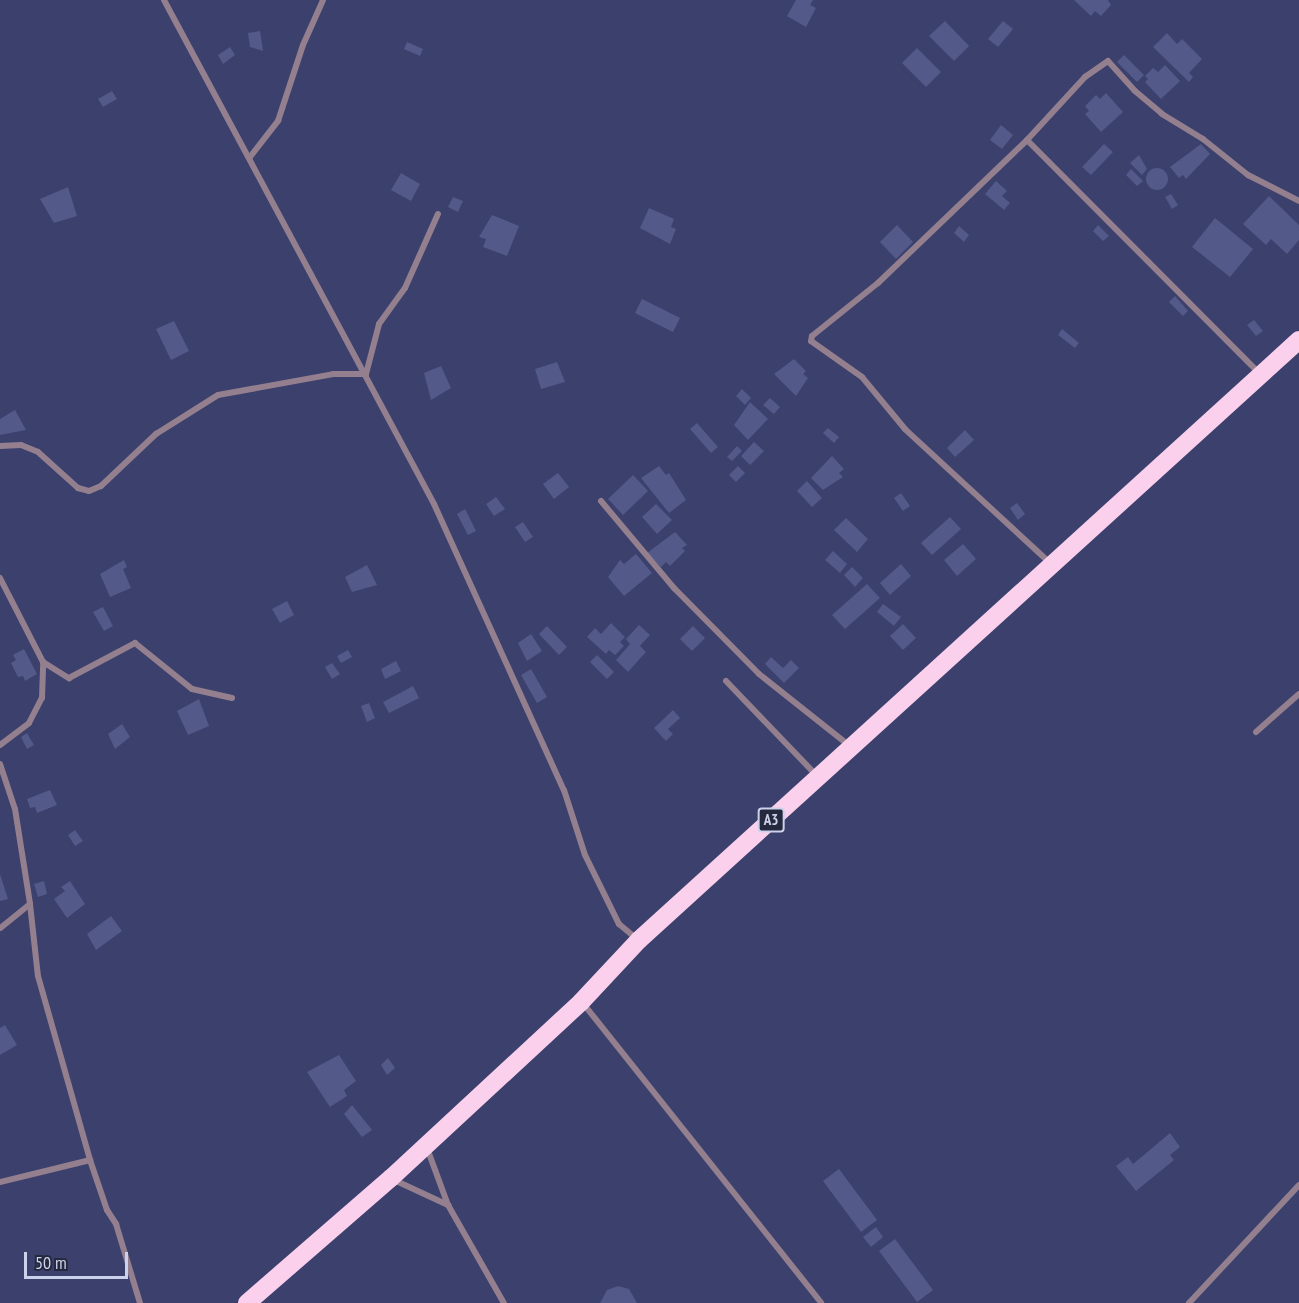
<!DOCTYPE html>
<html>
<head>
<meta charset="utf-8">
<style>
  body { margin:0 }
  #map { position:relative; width:1299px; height:1303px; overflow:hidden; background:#3b406c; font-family:"PT Sans Narrow",sans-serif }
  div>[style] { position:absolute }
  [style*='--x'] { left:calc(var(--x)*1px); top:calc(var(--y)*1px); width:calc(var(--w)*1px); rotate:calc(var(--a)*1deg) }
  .building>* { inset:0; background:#535988 }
  .round { border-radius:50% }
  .street>* { height:6px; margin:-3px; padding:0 3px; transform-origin:3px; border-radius:3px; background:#947f8e }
  .highway>* { height:18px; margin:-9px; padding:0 9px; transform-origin:9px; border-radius:9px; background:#fad0ed }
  span { translate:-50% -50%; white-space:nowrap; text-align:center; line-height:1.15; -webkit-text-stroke:6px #26293e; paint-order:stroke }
  .shield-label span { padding:2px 4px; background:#26293e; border:2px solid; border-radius:4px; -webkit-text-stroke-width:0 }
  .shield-label { font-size:15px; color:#ccd1ec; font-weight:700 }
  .scale { position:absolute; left:24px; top:1252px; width:104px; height:27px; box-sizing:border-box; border:3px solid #ccd1ec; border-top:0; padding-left:8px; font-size:18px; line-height:21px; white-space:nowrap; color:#ccd1ec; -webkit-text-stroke:4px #26293e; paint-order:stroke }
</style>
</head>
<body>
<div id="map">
  <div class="building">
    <i style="clip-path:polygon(796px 0,813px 0,810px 5px,816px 8px,806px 27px,787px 16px)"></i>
    <i style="clip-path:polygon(1074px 0,1108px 0,1111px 5px,1101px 16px,1095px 11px,1091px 16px)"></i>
    <i style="clip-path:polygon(945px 21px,969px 46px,954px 61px,929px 36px)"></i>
    <i style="clip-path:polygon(1003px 21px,1013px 29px,998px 47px,988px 39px)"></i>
    <i style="clip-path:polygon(260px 31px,263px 51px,250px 47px,248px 33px)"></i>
    <i style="clip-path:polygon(1167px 33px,1177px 44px,1182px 39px,1202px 59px,1189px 73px,1193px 77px,1189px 82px,1153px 47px)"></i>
    <i style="clip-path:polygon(407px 42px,423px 49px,420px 56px,404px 49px)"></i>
    <i style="clip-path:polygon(230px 47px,235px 55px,223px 64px,218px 55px)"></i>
    <i style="clip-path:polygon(917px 48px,941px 72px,926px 87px,902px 63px)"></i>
    <i style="clip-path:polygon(1124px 55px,1144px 75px,1137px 82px,1117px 62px)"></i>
    <i style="clip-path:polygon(1165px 65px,1180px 81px,1161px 99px,1145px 82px,1148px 79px,1145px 76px,1153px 68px,1158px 72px)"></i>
    <i style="clip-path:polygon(112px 91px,117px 99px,103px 107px,98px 99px)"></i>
    <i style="clip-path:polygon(1106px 93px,1123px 112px,1101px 132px,1085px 114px,1089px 111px,1085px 106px,1096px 95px,1100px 99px)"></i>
    <i style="clip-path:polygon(1001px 125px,1013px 135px,1002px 149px,990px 140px)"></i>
    <i style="clip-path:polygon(1104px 144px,1113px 152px,1091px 175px,1082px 167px)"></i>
    <i style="clip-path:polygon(1201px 144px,1210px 154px,1186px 179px,1183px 175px,1179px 178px,1170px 167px)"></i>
    <i style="clip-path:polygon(1139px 155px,1147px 169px,1142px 175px,1130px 163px)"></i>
    <i class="round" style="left:1146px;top:168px;width:22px;height:22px"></i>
    <i style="clip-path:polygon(1131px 169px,1143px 181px,1137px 186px,1126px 175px)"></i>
    <i style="clip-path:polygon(401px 173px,420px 184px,411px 201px,391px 190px)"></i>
    <i style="clip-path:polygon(996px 181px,1007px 191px,1002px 196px,1010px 203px,1004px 210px,985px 194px)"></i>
    <i style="clip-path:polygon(68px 187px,77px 216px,54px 223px,40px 199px)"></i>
    <i style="clip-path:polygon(1171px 194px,1178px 205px,1172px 209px,1165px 197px)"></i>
    <i style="clip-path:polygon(1269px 196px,1299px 225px,1299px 240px,1287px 254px,1271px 239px,1266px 245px,1243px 224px)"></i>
    <i style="clip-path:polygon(453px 197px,463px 201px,458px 212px,448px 207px)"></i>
    <i style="clip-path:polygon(649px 208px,674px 219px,671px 227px,676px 229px,670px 244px,640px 228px)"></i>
    <i style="clip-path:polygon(492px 215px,519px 226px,507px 256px,483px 247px,486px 239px,479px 237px)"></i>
    <i style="clip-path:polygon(1215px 218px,1253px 249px,1230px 277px,1192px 247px)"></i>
    <i style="clip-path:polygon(897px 225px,913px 242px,896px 259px,880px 242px)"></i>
    <i style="clip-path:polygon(1098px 225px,1109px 236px,1103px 241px,1093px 231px)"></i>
    <i style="clip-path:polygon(959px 226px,969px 235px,964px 242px,954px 233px)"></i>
    <i style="clip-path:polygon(1175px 296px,1188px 311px,1183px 316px,1169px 302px)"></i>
    <i style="clip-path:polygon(642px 299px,680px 318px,673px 332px,635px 313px)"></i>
    <i style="clip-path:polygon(1254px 320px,1263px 331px,1256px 336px,1247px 325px)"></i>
    <i style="clip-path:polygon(174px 321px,189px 351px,171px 360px,156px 329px)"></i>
    <i style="clip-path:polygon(1062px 329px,1079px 343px,1075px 348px,1058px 335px)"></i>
    <i style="clip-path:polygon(794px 359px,806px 371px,803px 374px,808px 378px,796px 396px,774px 374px)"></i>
    <i style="clip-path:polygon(557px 362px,565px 382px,541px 389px,535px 369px)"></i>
    <i style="clip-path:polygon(441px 366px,451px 388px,431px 400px,424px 373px)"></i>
    <i style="clip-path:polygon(742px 389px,751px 398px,745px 405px,736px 396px)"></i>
    <i style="clip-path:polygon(770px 398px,780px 407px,774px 414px,763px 405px)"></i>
    <i style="clip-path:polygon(750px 402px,768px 419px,748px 440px,734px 425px)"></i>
    <i style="clip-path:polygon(15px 410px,26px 430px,0 435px,0 419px)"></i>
    <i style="clip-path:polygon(697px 423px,718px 447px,711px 453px,690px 429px)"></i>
    <i style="clip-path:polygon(828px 428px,839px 437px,834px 443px,823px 433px)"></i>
    <i style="clip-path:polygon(965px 430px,974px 440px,955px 457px,947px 448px)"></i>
    <i style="clip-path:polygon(754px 442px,764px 451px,750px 465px,741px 456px)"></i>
    <i style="clip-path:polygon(737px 446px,742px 451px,732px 461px,727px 457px)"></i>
    <i style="clip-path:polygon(832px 456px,844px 469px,839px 473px,843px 477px,823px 490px,811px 478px)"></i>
    <i style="clip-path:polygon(659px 466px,666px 475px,669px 473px,686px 500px,669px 513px,641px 478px)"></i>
    <i style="clip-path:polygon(738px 466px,745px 473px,736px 482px,729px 475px)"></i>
    <i style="clip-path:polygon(558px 473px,569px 487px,554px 499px,543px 484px)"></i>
    <i style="clip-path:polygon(633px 475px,648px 491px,623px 515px,608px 499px)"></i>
    <i style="clip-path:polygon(807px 481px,822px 498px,812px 507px,797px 491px)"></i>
    <i style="clip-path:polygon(901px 493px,910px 506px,903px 511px,894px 498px)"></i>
    <i style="clip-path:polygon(496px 497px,505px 509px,494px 516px,486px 504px)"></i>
    <i style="clip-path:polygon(1017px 503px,1025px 514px,1018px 520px,1010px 508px)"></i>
    <i style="clip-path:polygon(656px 504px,672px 520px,657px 534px,642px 517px)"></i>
    <i style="clip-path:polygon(465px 509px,476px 531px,468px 535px,457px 514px)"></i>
    <i style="clip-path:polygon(950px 517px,961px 529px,932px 555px,921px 543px)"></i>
    <i style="clip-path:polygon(846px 518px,868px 539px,857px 552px,834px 530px)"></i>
    <i style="clip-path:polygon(523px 522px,533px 537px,525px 542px,515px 527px)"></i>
    <i style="clip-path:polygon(675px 532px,687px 545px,682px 548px,685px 551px,670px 566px,666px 562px,661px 567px,647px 553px)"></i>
    <i style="clip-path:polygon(963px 544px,976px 559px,957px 576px,944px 560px)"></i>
    <i style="clip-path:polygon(833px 551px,847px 564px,840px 573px,825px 560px)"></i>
    <i style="clip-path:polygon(636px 554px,652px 573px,624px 596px,608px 577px,620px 560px,624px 564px)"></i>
    <i style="clip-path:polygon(124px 560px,127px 567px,123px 569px,131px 588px,110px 597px,100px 574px)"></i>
    <i style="clip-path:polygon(901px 564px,911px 576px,890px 595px,880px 583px)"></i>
    <i style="clip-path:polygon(367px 565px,377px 585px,352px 592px,345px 577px)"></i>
    <i style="clip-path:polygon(852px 567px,863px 578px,855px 587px,844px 575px)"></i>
    <i style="clip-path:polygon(867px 584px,880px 598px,845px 629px,832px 615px)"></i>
    <i style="clip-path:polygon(287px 601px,294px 615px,280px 623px,272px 609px)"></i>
    <i style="clip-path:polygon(883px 604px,901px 617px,894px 626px,877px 612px)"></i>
    <i style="clip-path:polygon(103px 607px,113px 626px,104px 631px,93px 612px)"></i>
    <i style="clip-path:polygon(611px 623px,625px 637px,620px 642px,624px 646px,615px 655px,609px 650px,606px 654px,587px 637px,595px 628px,601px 634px)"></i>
    <i style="clip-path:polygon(903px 624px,916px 638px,903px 650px,890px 636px)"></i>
    <i style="clip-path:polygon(639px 625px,650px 635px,640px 646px,646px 652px,628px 672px,616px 660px,630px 644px,626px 639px)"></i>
    <i style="clip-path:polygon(547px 626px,567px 647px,559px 655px,539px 634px)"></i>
    <i style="clip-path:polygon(693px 626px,705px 638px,692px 651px,680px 639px)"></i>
    <i style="clip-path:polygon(531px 634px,542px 651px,527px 661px,518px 643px)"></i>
    <i style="clip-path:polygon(24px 649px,37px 674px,25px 681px,23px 676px,18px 677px,11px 663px,16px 660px,13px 655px)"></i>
    <i style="clip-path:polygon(348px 650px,352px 657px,341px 663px,337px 656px)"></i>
    <i style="clip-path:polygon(597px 655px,614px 672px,607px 679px,590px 662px)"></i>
    <i style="clip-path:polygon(771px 657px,783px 668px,791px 660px,799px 668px,784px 683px,765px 664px)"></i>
    <i style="clip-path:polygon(396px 661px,401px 671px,385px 679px,381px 669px)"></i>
    <i style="clip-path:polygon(332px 663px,340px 674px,332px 679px,325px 667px)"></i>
    <i style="clip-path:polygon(531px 669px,547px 697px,537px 703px,521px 675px)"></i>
    <i style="clip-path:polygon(413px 686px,419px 698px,389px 713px,383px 702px)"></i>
    <i style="clip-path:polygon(199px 699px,209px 726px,188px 735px,177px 711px)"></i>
    <i style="clip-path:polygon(369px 703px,375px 718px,367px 722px,361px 706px)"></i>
    <i style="clip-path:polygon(673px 710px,680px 718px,668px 729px,673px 734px,666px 741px,654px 728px)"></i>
    <i style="clip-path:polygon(122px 724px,130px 737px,115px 749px,108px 734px)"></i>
    <i style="clip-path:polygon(27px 733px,34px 745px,27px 749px,21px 737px)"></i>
    <i style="clip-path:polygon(50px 790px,57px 805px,37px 813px,35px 807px,30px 808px,27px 799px)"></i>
    <i style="clip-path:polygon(75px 830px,83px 841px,75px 846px,68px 835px)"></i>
    <i style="clip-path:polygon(0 874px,8px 899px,0 901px)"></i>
    <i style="clip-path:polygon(44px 881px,47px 894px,38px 897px,34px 884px)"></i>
    <i style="clip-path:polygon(70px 881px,85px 904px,67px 918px,54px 899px,65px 891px,61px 887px)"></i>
    <i style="clip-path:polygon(111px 916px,122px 931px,96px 950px,87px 934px)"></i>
    <i style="clip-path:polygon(5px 1025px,17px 1045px,0 1055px,0 1028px)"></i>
    <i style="clip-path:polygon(339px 1055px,356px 1081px,344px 1090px,347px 1096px,330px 1107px,307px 1072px)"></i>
    <i style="clip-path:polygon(388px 1058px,395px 1068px,387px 1075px,381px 1065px)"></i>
    <i style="clip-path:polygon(352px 1105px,372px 1130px,362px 1137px,344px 1114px)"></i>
    <i style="clip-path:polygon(1170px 1133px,1180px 1147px,1170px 1155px,1174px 1160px,1136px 1191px,1116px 1166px,1128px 1157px,1133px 1164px)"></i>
    <i style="clip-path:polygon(839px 1169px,877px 1220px,861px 1232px,823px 1181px)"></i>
    <i style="clip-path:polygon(876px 1227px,883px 1237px,871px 1247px,863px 1237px)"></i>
    <i style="clip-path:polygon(895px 1239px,933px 1290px,917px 1302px,879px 1251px)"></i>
    <i style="clip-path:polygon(618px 1286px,629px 1289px,637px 1303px,600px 1303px,607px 1290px)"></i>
  </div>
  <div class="street">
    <i style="--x:164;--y:0;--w:572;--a:61.82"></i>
    <i style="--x:434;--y:504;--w:314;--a:65.6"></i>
    <i style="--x:564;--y:790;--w:68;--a:72.1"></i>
    <i style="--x:585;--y:855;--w:77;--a:63.8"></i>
    <i style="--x:619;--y:924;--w:23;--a:40"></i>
    <i style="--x:1027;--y:140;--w:329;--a:45.1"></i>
    <i style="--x:250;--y:157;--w:46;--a:-52.1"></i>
    <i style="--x:278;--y:121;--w:80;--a:-71.8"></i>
    <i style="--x:303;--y:45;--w:49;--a:-66"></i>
    <i style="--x:0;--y:446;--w:21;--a:-3"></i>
    <i style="--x:21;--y:445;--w:18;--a:22"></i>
    <i style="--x:38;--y:452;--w:54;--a:42"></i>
    <i style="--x:78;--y:488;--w:11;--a:15"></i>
    <i style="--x:89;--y:491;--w:13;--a:-23"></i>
    <i style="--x:101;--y:486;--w:76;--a:-43.4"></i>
    <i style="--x:156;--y:434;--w:73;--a:-32.2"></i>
    <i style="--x:218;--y:395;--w:117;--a:-10.3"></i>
    <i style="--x:333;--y:374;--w:33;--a:0"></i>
    <i style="--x:366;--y:374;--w:52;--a:-75.4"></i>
    <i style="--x:379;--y:324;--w:44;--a:-54.2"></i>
    <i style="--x:405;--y:288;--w:81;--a:-66"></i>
    <i style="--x:601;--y:501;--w:114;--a:50"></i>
    <i style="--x:674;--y:588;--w:121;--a:45.3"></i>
    <i style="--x:759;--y:674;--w:116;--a:38.4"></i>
    <i style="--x:1049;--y:562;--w:196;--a:-137.3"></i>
    <i style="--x:905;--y:429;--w:67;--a:-129.6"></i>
    <i style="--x:862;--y:377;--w:62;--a:-144.8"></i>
    <i style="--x:811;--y:341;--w:5;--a:-79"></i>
    <i style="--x:812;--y:336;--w:85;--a:-38.8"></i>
    <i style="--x:878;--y:283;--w:207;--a:-43.8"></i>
    <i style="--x:1027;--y:140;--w:86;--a:-47.4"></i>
    <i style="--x:1085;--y:77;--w:28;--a:-35"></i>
    <i style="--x:1108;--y:61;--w:40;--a:48"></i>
    <i style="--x:1135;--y:91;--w:35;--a:40"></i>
    <i style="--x:1162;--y:114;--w:48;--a:31.4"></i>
    <i style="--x:1203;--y:139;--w:58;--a:38.7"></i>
    <i style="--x:1248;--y:175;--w:57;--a:27"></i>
    <i style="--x:0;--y:578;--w:94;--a:62.9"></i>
    <i style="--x:43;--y:662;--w:31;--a:32"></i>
    <i style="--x:69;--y:678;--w:75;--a:-27.9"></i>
    <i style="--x:135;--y:643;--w:73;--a:38.9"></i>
    <i style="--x:192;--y:689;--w:41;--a:12.7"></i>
    <i style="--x:726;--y:681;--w:130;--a:46.2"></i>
    <i style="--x:1256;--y:732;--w:57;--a:-41.5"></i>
    <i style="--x:0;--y:745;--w:36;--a:-37"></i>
    <i style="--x:29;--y:723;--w:28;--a:-63"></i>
    <i style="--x:42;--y:698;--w:36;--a:-88"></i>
    <i style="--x:0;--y:764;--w:47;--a:71.6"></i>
    <i style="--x:15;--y:809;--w:96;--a:81"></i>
    <i style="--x:30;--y:904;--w:38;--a:141"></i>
    <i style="--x:30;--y:904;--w:72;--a:83.7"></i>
    <i style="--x:38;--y:976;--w:191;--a:74.2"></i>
    <i style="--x:582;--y:1002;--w:384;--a:51.5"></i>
    <i style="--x:427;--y:1148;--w:61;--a:69.8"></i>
    <i style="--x:448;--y:1205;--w:113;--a:60.3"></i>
    <i style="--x:394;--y:1180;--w:60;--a:24.8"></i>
    <i style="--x:0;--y:1182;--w:93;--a:-13.7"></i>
    <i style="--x:90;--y:1160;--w:53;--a:71.2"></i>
    <i style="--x:107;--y:1210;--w:17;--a:57"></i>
    <i style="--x:116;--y:1224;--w:83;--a:73.1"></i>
    <i style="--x:1189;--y:1303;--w:161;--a:-47"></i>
  </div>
  <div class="highway">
    <i style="--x:247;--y:1303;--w:191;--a:-41"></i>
    <i style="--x:391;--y:1178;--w:259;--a:-42.8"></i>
    <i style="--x:581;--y:1002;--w:85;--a:-46.9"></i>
    <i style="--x:639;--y:940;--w:892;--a:-42.27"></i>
  </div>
  <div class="shield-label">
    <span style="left:771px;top:820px">A3</span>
  </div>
  <div class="scale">50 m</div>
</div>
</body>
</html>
